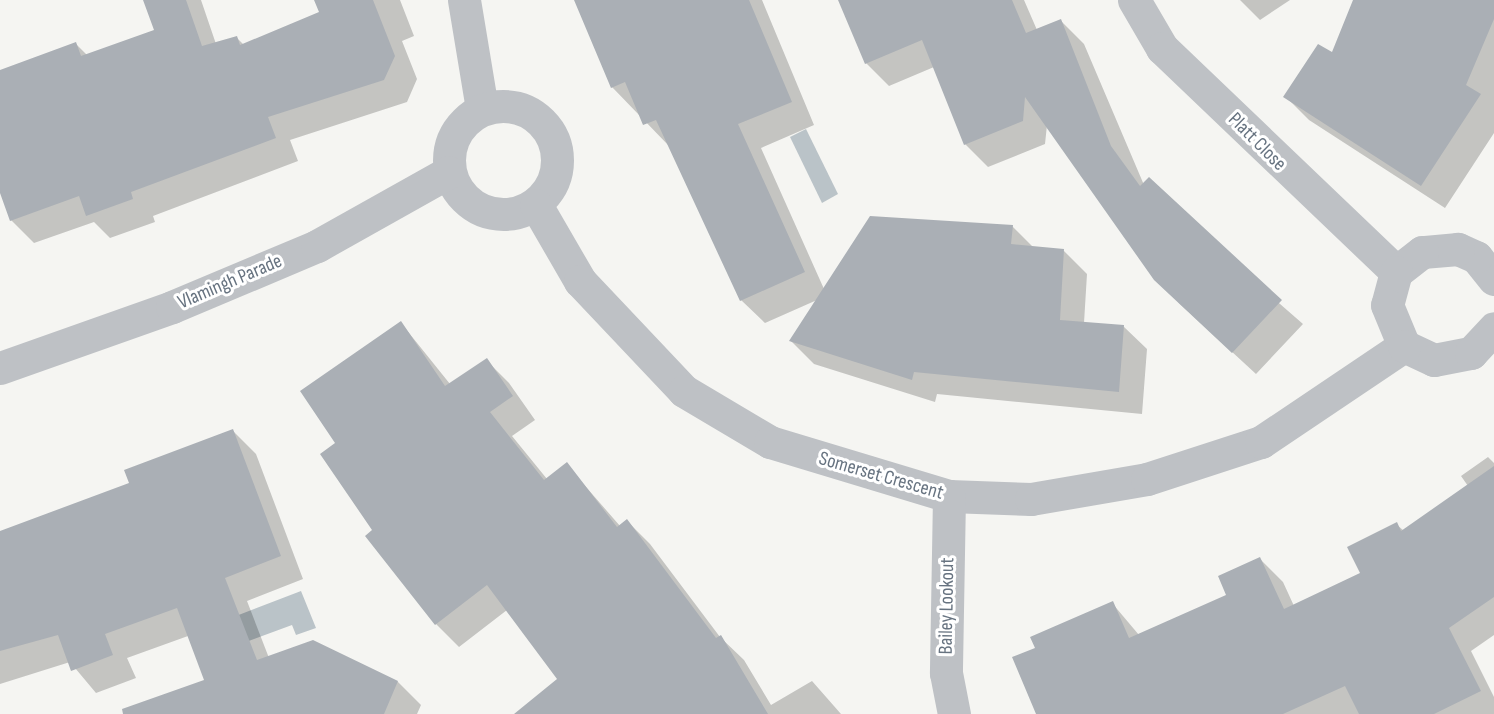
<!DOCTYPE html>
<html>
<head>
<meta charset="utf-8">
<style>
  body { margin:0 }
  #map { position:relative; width:1494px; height:714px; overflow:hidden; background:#f5f5f2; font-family:"Sofia Sans Condensed",sans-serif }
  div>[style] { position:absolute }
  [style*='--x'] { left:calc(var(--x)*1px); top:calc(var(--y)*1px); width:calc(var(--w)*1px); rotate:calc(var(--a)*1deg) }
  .water>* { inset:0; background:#bac3c8 }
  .shadow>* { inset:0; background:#0003 }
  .building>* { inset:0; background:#aaafb5 }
  .street>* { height:33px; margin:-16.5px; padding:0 16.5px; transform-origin:16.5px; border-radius:16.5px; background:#bec1c5 }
  .street>.ring { margin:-16.5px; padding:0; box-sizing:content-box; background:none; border:33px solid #bec1c5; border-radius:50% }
  span { translate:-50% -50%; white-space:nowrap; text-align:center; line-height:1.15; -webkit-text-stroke:6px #fff; paint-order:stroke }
  .street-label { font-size:20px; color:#677380 }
</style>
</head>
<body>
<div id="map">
  <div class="water">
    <i style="clip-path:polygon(806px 129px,838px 194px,822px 203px,790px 137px)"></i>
    <i style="clip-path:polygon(301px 591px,316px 628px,296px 635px,292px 625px,246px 642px,236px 616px)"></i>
  </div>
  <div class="shadow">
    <i style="clip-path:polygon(145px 0,201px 0,216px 44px,237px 38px,244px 45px,321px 13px,316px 0,400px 0,414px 36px,402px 41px,417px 79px,407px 102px,290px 140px,298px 161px,153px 216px,155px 222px,110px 238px,94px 222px,34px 243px,11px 220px,0 189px,0 71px,76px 44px,87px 55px,156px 30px)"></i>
    <i style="clip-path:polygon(579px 0,762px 0,814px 125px,761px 148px,824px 289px,1012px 226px,1034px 248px,1064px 251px,1087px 274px,1084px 323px,1123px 326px,1147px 349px,1142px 414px,937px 394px,935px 402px,814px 364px,791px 341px,817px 300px,765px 323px,741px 300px,670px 147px,612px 87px)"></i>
    <i style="clip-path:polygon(840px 0,1024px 0,1037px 30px,1061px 21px,1084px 44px,1144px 185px,1303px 324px,1256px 374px,1179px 303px,1047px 125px,1045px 144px,988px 167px,965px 144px,934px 67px,889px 86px,866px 63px)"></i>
    <i style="clip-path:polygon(1240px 0,1290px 0,1260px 20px)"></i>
    <i style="clip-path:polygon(1355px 0,1494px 0,1494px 133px,1445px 208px,1309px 120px,1285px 96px,1333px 55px)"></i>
    <i style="clip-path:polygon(401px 323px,450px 384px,486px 360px,509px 383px,535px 420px,512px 436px,547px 479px,566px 464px,620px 526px,627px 521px,650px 544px,720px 637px,744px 660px,771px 705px,812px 681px,841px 714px,516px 714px,559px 679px,507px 610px,459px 647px,436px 624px,367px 536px,374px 531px,337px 443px)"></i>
    <i style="clip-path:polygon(233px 431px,256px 454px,303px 579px,247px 601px,269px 658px,313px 642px,398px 682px,421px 705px,417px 714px,156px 714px,206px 681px,188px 636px,127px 658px,136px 678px,96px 693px,70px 662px,0 684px,0 533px,131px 484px)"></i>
    <i style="clip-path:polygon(1488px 457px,1494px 463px,1494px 635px,1471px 651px,1494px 697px,1494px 714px,1038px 714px,1037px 649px,1112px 603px,1139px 635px,1228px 596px,1260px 559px,1283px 582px,1294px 606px,1362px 574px,1396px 524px,1404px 531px,1468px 486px,1461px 476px)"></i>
  </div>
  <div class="building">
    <i style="clip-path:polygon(143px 0,186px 0,202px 46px,237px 36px,240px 45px,319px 12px,314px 0,373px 0,395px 56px,384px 80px,268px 117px,276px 138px,131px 192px,133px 199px,86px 216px,79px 196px,10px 221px,0 193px,0 70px,76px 42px,81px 56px,154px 30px)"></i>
    <i style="clip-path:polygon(574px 0,749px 0,792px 102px,738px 124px,805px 272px,740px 301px,656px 120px,643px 125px,625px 82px,611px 88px)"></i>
    <i style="clip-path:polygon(838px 0,1012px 0,1026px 33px,1061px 19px,1111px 146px,1140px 186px,1149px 177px,1282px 300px,1232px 353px,1154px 280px,1025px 97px,1023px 121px,964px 145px,922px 40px,865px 64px)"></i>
    <i style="clip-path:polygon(1353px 0,1494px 0,1494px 19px,1466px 85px,1481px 94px,1421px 186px,1283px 97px,1318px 44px,1332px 52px)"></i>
    <i style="clip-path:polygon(870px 216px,1013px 225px,1011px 244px,1064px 249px,1060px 320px,1124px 325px,1119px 392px,914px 372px,912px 380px,789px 341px)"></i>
    <i style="clip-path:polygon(401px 321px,445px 386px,487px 358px,513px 396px,490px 412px,544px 480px,567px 462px,617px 527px,627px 519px,716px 638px,721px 635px,768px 714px,514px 714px,557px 679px,487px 585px,435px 625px,365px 536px,372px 530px,320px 454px,335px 443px,300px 391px)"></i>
    <i style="clip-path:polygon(233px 429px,281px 556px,225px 578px,257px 660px,313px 640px,398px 681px,384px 714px,123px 714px,122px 709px,204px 680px,177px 608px,105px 634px,113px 655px,71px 671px,58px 635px,0 651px,0 531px,129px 483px,124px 470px)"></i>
    <i style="clip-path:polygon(1494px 466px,1494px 597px,1449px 628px,1481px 691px,1434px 714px,1359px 714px,1345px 686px,1283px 714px,1036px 714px,1012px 657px,1035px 648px,1030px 637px,1113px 601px,1129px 638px,1226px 595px,1218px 576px,1260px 557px,1284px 609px,1360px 573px,1347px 547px,1397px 522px,1401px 531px)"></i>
  </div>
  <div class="street">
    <i style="--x:464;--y:0;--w:110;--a:80.6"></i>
    <i style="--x:1134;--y:0;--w:56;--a:59.7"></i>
    <i style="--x:1162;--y:48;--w:324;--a:43.7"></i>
    <i class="ring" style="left:449px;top:106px;width:75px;height:75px"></i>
    <i style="--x:536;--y:205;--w:88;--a:59.9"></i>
    <i style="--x:580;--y:281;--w:151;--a:46.6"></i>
    <i style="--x:684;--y:391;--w:100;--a:30.7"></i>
    <i style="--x:770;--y:442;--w:187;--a:16.8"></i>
    <i style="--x:949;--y:496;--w:82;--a:2.1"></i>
    <i style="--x:1031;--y:499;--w:118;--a:-9.8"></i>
    <i style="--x:1147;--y:479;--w:120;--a:-18"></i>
    <i style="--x:1261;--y:442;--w:172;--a:-33.9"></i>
    <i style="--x:1494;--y:279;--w:28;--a:-129"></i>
    <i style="--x:1476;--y:257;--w:20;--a:-156"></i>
    <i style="--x:1458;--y:249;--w:36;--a:175"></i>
    <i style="--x:1422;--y:252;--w:33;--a:142"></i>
    <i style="--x:1396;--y:272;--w:34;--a:105"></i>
    <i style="--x:1387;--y:305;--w:44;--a:67.5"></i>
    <i style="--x:1404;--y:346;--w:33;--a:25"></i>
    <i style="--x:1434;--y:360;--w:38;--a:-11"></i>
    <i style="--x:1471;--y:353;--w:34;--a:-47"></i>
    <i style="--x:0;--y:368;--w:182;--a:-19.5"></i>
    <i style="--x:172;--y:307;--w:157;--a:-22.8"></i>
    <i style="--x:317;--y:246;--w:151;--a:-29.3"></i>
    <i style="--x:949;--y:496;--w:177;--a:91"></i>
    <i style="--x:946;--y:673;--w:42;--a:79"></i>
  </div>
  <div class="street-label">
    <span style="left:1257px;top:142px;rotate:45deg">Platt Close</span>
    <span style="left:230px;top:282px;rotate:-23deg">Vlamingh Parade</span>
    <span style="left:881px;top:476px;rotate:16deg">Somerset Crescent</span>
    <span style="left:947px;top:606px;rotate:-89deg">Bailey Lookout</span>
  </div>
</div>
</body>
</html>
